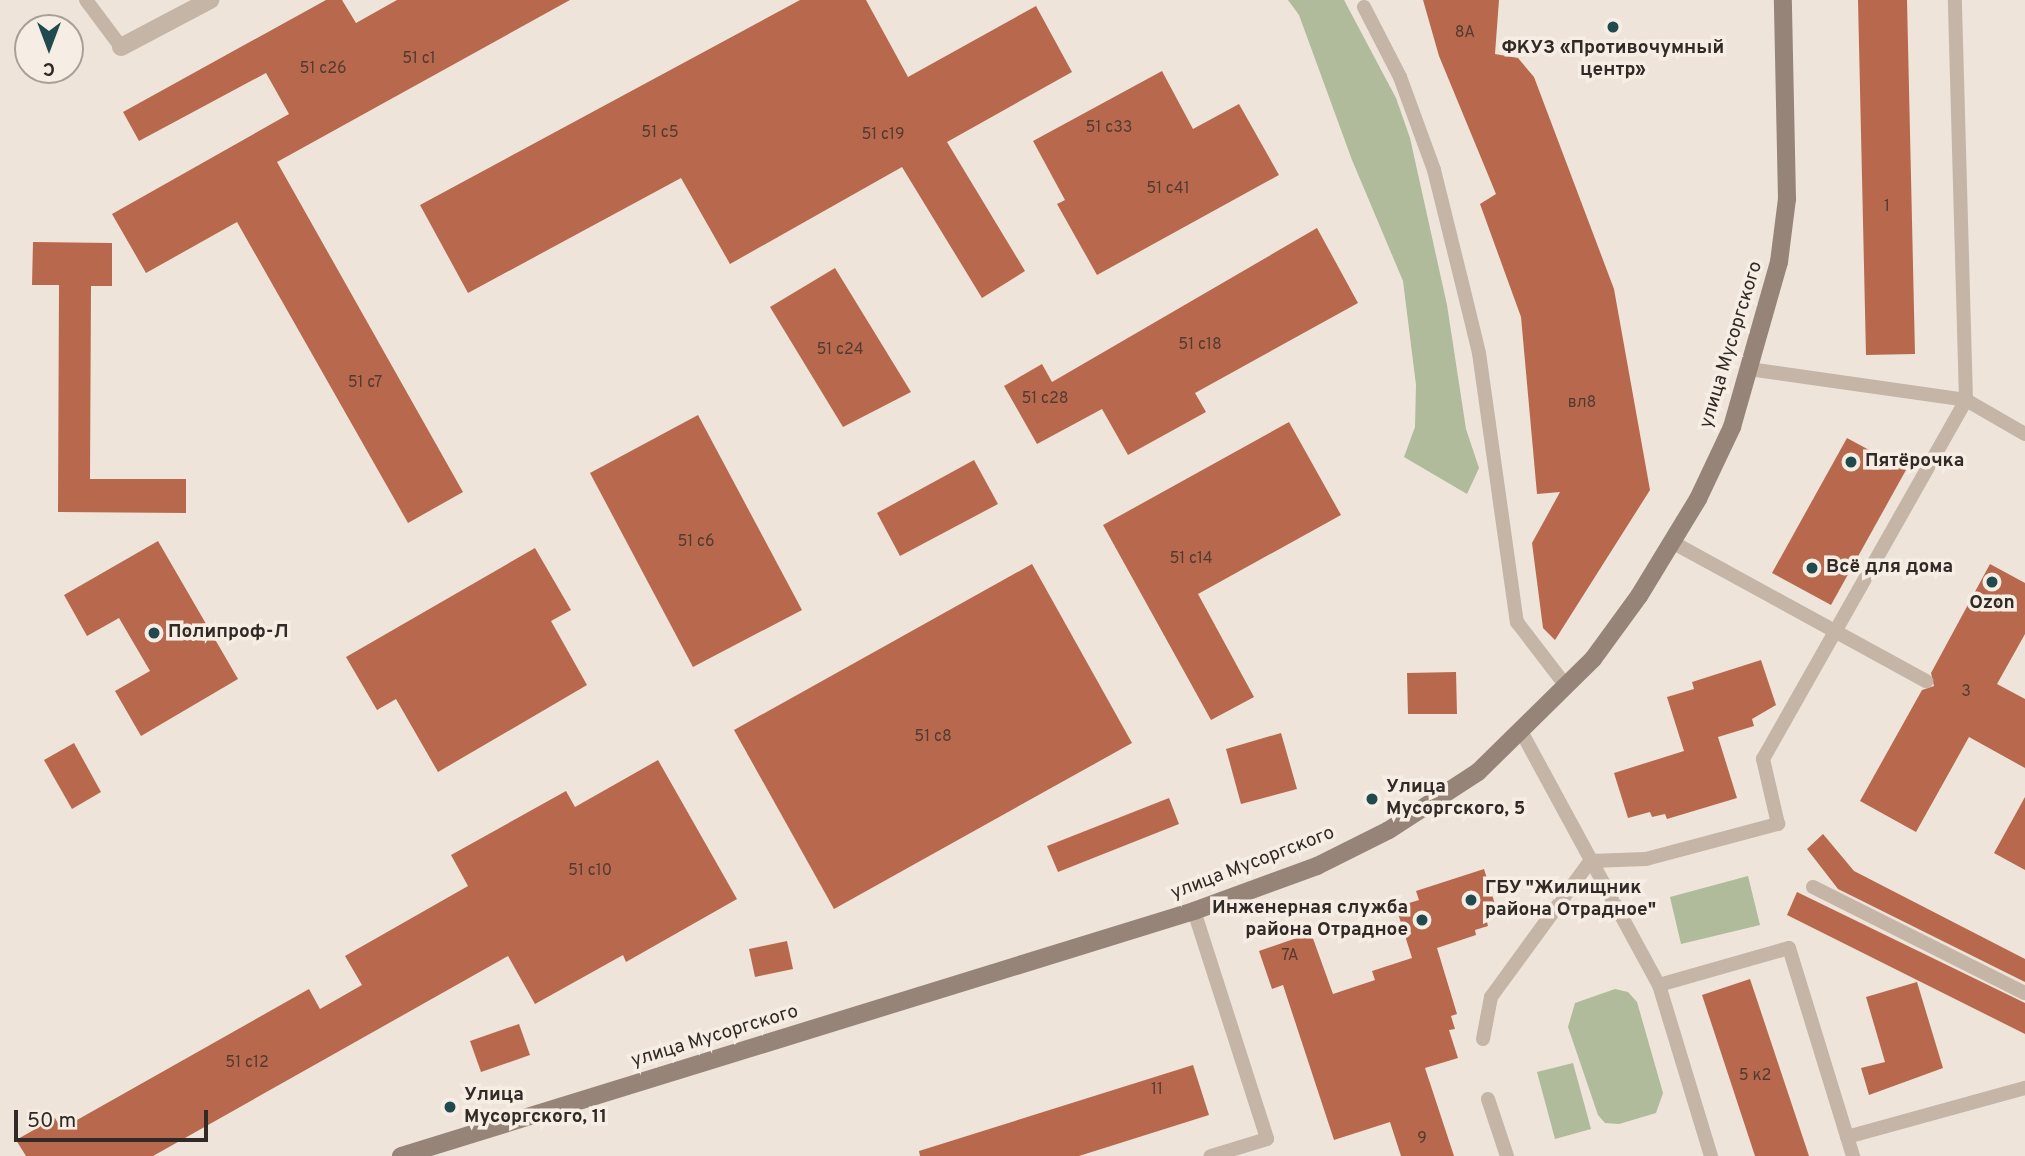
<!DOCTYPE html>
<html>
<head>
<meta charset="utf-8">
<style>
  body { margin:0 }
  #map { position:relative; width:2025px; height:1156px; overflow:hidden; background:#eee4d9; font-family:Overpass,sans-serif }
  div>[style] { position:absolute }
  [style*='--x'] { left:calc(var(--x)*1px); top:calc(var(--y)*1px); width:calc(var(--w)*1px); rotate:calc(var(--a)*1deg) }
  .green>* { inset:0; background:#afbb9b }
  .building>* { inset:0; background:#b8694d }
  .lane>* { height:14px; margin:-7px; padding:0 7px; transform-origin:7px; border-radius:7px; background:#c4b5a7 }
  .street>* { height:18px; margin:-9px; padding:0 9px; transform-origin:9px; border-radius:9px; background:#c4b5a7 }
  .secondary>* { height:18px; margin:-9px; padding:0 9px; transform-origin:9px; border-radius:9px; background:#978478 }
  .dots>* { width:19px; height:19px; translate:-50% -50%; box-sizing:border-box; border:4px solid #f6eee4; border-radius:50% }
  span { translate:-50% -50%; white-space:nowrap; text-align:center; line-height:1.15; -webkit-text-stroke:7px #f6eee4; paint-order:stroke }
  .number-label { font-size:16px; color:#533a30 }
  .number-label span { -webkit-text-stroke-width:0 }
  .poi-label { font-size:19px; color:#312a26; font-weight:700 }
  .left { translate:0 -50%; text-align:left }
  .right { translate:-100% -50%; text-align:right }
  .street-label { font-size:19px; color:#312a26 }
  .north { position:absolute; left:14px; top:14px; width:70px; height:70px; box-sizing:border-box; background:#f6eee4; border:2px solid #a7a098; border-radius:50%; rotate:180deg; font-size:19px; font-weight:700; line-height:28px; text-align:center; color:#312a26 }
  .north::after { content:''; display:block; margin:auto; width:24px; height:32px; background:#214a4e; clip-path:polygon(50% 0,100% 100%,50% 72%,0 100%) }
  .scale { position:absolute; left:14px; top:1110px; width:194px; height:32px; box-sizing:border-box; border:4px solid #312a26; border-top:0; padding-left:9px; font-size:21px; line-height:24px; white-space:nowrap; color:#312a26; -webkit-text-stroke:5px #f6eee4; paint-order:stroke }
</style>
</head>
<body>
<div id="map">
  <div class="green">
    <i style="clip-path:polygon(1288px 0,1344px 0,1396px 98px,1410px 138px,1447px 305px,1466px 429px,1479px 468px,1467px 494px,1404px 457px,1415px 427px,1416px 385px,1403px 281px,1352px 160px,1299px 15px)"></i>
    <i style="clip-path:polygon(1748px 876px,1760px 925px,1681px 944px,1670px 897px)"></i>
    <i style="clip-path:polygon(1615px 989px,1628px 992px,1637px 1002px,1663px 1093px,1656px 1113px,1619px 1124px,1605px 1123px,1598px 1115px,1568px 1027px,1575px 1003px)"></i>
    <i style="clip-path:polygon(1573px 1063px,1591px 1129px,1555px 1139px,1537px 1072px)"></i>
  </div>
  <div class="building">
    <i style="clip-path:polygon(326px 0,342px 0,356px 23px,397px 0,570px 0,277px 162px,463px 492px,408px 523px,237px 222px,146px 273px,112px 214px,289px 114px,266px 73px,139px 141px,123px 112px)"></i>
    <i style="clip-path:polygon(800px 0,866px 0,908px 77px,1036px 6px,1072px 72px,947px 142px,1025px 271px,982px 298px,902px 167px,730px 264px,681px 178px,468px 293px,420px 205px)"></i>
    <i style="clip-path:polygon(1423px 0,1499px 0,1495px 54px,1518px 58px,1534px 77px,1614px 289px,1650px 490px,1555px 640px,1543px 628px,1532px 543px,1560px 492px,1537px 494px,1521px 317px,1480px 204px,1496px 194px,1439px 56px)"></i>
    <i style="clip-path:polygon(1858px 0,1907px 0,1915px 354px,1866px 355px)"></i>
    <i style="clip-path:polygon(1162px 71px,1193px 129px,1239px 104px,1279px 175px,1097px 275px,1057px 204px,1065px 200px,1033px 141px)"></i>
    <i style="clip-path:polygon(1317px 228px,1358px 303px,1195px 393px,1206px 412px,1128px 455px,1102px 409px,1037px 444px,1004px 386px,1042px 364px,1052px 382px)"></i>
    <i style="clip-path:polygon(33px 242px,112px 243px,112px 286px,91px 286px,90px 479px,186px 479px,186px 513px,58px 512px,59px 285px,32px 285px)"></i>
    <i style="clip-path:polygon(835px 268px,911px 392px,843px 427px,770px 307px)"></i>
    <i style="clip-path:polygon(698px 415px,802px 610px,693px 667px,590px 473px)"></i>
    <i style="clip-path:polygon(1289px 422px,1341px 515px,1198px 594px,1254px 697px,1211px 720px,1103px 525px)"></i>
    <i style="clip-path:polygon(1847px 438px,1906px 470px,1831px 605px,1772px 573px)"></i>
    <i style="clip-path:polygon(974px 460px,998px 504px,900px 556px,877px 513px)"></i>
    <i style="clip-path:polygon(158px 541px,238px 679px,141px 736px,115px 691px,150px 671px,119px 618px,87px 636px,64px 595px)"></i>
    <i style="clip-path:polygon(535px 548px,571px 610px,551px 621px,587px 685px,438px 772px,396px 699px,377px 710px,346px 657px)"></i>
    <i style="clip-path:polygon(1032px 564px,1132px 743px,834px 909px,734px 730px)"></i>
    <i style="clip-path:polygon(1990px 564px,2025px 583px,2025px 634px,1997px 684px,2025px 699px,2025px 768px,1969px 737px,1916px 832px,1860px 801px,1922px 690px,1934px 686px,1931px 673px)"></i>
    <i style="clip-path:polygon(1761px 660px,1776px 705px,1752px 719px,1754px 726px,1718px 737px,1737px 798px,1667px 819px,1665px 814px,1652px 817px,1650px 812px,1628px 818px,1614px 773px,1684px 751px,1667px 697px,1694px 689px,1692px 682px)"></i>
    <i style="clip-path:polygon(1456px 672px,1457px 714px,1408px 714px,1407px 673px)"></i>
    <i style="clip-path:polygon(1281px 733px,1297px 789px,1241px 804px,1226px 749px)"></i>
    <i style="clip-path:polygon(74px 743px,101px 792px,72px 809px,44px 760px)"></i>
    <i style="clip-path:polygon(658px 760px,737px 899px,626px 962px,623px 955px,535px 1004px,508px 956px,153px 1156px,26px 1156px,16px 1140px,55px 1118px,61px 1129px,309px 989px,320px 1009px,362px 985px,345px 956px,468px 886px,451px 855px,566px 791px,575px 807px)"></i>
    <i style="clip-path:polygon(2025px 797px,2025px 870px,1994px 853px)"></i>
    <i style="clip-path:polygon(1169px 798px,1179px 824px,1058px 872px,1047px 846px)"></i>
    <i style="clip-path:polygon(1823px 834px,1854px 871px,2025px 959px,2025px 982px,1838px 889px,1807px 849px)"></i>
    <i style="clip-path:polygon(1484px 869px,1498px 914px,1486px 918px,1488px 926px,1475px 930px,1476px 935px,1437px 948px,1457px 1014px,1451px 1016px,1455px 1029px,1449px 1030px,1458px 1058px,1425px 1068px,1454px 1156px,1401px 1156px,1390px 1122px,1334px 1140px,1283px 985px,1272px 989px,1259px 951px,1311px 933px,1333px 994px,1375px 980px,1372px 971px,1412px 958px,1396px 907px,1419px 900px,1416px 891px)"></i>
    <i style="clip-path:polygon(1797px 892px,2025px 1003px,2025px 1034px,1787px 915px)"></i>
    <i style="clip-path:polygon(787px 941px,793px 969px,755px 977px,749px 949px)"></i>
    <i style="clip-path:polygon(1750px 979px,1809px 1156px,1755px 1156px,1702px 995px)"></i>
    <i style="clip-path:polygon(1917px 982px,1943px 1068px,1869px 1095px,1861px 1068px,1885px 1062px,1866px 997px)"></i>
    <i style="clip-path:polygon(519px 1024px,530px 1055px,481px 1072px,470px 1041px)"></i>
    <i style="clip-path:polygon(1193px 1065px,1209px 1115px,1079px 1156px,920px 1156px,919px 1151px)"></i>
  </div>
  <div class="lane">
    <i style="--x:86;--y:0;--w:59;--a:53.3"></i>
    <i style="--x:1364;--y:7;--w:79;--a:62.8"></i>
    <i style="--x:1400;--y:77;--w:99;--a:69.9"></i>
    <i style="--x:1434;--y:170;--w:112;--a:76.1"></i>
    <i style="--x:1461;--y:279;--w:76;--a:76.3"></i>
    <i style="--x:1479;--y:353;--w:272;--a:82"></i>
    <i style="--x:1517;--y:622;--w:81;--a:52.6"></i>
    <i style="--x:1749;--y:369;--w:219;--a:8.1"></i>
    <i style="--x:1966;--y:400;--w:68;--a:30"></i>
    <i style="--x:1672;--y:542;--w:290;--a:28.7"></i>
    <i style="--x:1522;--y:733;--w:287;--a:61.5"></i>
    <i style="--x:1659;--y:985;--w:179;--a:73.1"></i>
    <i style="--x:1813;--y:887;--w:237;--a:26.6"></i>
    <i style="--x:1194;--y:911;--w:239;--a:72.2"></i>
    <i style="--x:1267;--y:1139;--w:59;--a:163.1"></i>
    <i style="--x:1659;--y:985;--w:135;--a:-15.9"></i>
    <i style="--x:1789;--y:948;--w:218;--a:72.9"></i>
    <i style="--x:1483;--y:1039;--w:43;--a:-79.2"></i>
    <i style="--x:1491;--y:997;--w:168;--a:-53.9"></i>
    <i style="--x:1590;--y:861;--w:56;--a:-2"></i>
    <i style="--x:1646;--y:859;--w:137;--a:-14.9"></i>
    <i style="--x:1778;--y:824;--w:67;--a:-103"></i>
    <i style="--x:1763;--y:759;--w:412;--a:-60.5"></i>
    <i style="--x:1966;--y:400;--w:400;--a:-91.6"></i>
    <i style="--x:1488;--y:1099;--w:60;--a:71.6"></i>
    <i style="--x:1847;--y:1137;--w:185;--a:-15.4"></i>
  </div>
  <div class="street">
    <i style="--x:121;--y:47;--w:101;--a:-27.8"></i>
  </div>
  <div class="secondary">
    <i style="--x:401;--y:1156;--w:830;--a:-17.17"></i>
    <i style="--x:1194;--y:911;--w:131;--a:-20.1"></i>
    <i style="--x:1317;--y:866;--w:80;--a:-26.6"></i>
    <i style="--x:1389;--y:830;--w:106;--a:-33.1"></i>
    <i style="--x:1478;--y:772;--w:161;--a:-44.5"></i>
    <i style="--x:1593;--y:659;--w:78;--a:-53.9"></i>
    <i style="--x:1639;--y:596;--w:114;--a:-58.7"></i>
    <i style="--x:1698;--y:499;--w:80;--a:-64.7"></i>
    <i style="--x:1732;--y:427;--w:172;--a:-74.1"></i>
    <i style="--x:1779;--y:262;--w:64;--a:-82.8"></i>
    <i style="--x:1787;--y:199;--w:199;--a:-91.2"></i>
  </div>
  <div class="dots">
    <i style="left:1613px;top:27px;background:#214a4e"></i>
    <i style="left:1851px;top:462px;background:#214a4e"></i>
    <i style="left:1812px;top:568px;background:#214a4e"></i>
    <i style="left:1992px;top:582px;background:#214a4e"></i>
    <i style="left:154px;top:633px;background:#214a4e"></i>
    <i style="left:1372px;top:799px;background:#214a4e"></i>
    <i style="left:1471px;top:900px;background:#214a4e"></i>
    <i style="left:1422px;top:920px;background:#214a4e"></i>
    <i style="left:450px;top:1107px;background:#214a4e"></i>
  </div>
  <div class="number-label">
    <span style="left:1465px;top:33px">8А</span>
    <span style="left:419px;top:59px">51 с1</span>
    <span style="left:323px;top:69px">51 с26</span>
    <span style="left:1109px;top:128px">51 с33</span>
    <span style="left:660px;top:133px">51 с5</span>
    <span style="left:883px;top:135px">51 с19</span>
    <span style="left:1168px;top:189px">51 с41</span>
    <span style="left:1887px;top:207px">1</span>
    <span style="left:1200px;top:345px">51 с18</span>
    <span style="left:840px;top:350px">51 с24</span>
    <span style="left:365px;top:383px">51 с7</span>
    <span style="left:1045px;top:399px">51 с28</span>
    <span style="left:1582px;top:403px">вл8</span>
    <span style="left:696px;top:542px">51 с6</span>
    <span style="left:1191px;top:559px">51 с14</span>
    <span style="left:1966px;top:692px">3</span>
    <span style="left:933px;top:737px">51 с8</span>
    <span style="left:590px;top:871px">51 с10</span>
    <span style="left:1290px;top:956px">7А</span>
    <span style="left:247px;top:1063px">51 с12</span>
    <span style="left:1755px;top:1076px">5 к2</span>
    <span style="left:1157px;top:1090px">11</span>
    <span style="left:1422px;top:1139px">9</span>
  </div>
  <div class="poi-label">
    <span style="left:1613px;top:60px">ФКУЗ «Противочумный<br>центр»</span>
    <span class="left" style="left:1865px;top:462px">Пятёрочка</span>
    <span class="left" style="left:1826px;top:568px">Всё для дома</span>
    <span style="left:1992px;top:604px">Ozon</span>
    <span class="left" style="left:168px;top:633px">Полипроф-Л</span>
    <span class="left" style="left:1386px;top:799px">Улица<br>Мусоргского, 5</span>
    <span class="left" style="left:1485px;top:900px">ГБУ "Жилищник<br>района Отрадное"</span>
    <span class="right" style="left:1408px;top:920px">Инженерная служба<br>района Отрадное</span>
    <span class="left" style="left:464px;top:1107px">Улица<br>Мусоргского, 11</span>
  </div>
  <div class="street-label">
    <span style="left:1732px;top:345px;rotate:-73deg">улица Мусоргского</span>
    <span style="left:1253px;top:864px;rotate:-21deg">улица Мусоргского</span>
    <span style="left:715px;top:1037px;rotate:-17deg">улица Мусоргского</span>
  </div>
  <div class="north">С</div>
  <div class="scale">50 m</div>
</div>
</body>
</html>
